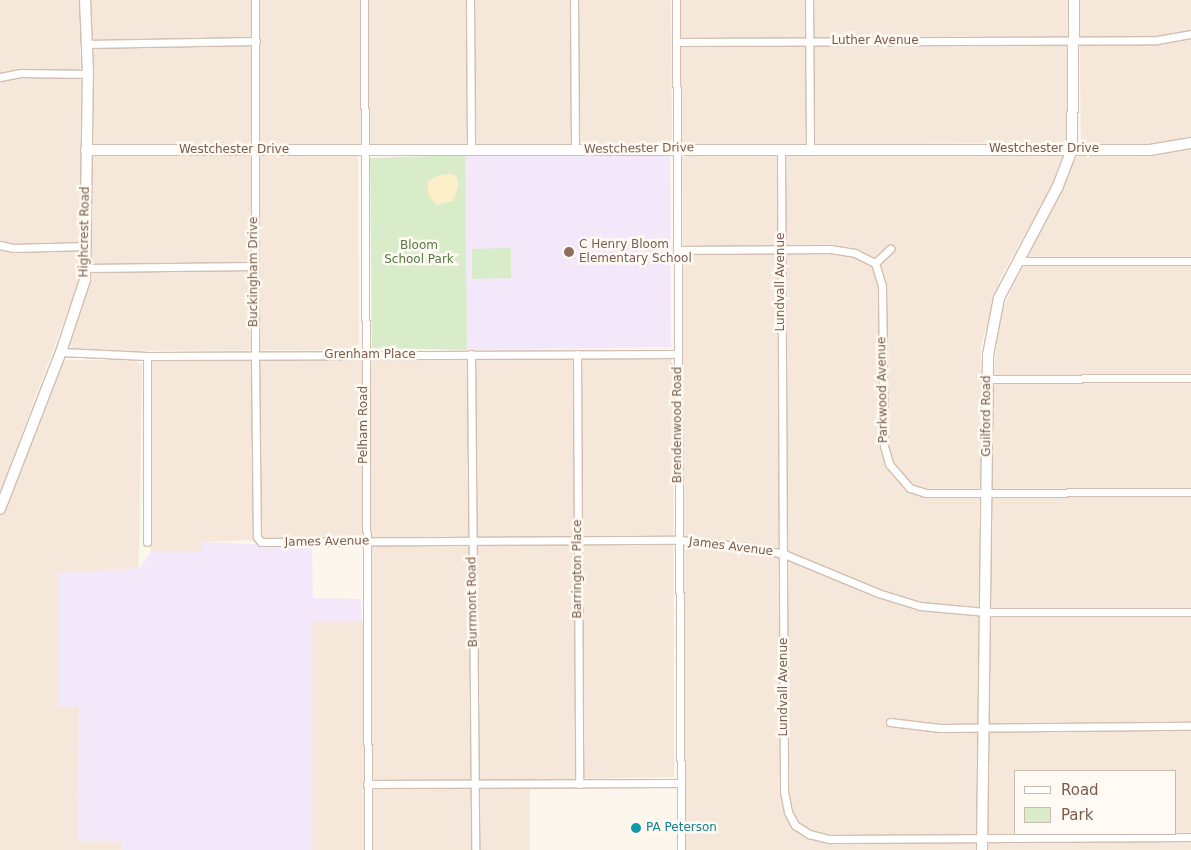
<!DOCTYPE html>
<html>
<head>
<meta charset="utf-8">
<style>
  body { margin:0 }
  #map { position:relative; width:1191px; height:850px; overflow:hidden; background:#fdf6ec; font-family:"DejaVu Sans",sans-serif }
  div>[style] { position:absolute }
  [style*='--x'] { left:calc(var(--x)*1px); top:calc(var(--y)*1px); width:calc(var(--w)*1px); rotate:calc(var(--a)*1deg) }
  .residential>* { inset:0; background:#f5e8da }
  .education>* { inset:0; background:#f3e8fa }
  .green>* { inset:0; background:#d8ecc9 }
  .sand>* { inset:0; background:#fcefc7 }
  .roads { filter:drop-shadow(1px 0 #d1beb0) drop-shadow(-1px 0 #d1beb0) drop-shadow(0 1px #d1beb0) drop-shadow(0 -1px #d1beb0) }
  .street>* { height:7px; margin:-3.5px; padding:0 3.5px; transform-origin:3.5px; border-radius:3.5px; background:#fff }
  .secondary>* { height:10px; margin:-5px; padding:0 5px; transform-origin:5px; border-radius:5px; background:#fff }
  .dots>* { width:14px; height:14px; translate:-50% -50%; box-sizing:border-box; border:2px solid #fffaf3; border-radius:50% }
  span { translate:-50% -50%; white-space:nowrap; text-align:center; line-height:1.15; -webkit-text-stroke:5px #fffaf3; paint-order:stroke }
  .street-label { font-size:12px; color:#7a5c4d }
  .education-label { font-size:12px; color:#785e54 }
  .left { translate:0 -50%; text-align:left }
  .park-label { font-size:12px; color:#537a41 }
  .culture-label { font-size:12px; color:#0d838f }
  .legend { position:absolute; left:1014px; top:770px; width:162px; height:65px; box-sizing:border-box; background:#fffaf3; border:1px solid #cabbb1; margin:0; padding:6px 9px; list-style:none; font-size:15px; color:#7a5c4d }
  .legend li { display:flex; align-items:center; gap:10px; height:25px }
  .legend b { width:25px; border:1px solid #cabbb1 }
</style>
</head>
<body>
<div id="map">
  <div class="residential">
    <i style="clip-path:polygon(0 0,80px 0,81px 150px,80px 278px,0 492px)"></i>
    <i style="clip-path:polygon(90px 0,671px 0,672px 139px,669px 144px,358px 145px,359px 344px,355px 350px,79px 351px,70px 346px,69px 341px,91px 273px,92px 158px,95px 155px,308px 156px,308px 147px,97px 146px,93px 143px)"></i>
    <i style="clip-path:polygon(680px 0,1068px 0,1067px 137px,1065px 141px,1055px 143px,684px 145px,680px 140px)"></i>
    <i style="clip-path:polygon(1079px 0,1191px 0,1191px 139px,1141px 145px,1081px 143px)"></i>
    <i style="clip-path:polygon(evenodd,1191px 148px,1191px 850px,987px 850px,991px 388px,1001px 312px,1076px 158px,1085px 153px,1149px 155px,1191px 148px,1015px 771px,1175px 771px,1175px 834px,1015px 834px,1015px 771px)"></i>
    <i style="clip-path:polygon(682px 154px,1063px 154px,1050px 189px,1000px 279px,981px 346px,977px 850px,685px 850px)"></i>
    <i style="clip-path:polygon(670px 359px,673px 364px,674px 777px,530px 780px,530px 850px,311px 850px,311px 621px,372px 621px,370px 536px,203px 542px,202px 552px,151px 552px,150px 361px)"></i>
    <i style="clip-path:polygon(66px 360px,133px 360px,142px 365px,139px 568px,58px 573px,58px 706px,79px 706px,77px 842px,121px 842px,121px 850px,0 850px,0 518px,58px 366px)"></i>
  </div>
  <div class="education">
    <i style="clip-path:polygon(465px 155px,670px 155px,671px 347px,467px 350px)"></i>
    <i style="clip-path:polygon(202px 542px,312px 547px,313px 598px,361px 599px,362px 621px,311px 621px,311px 850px,121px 850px,121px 842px,77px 842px,79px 707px,58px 706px,58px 573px,139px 568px,151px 552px,202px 552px)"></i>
  </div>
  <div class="green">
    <i style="clip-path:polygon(465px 155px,467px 350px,372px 348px,370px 158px)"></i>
    <i style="clip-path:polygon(511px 248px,511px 278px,472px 279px,472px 249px)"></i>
  </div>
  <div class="sand">
    <i style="clip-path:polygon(453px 174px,458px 179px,458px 187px,453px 201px,437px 205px,428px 195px,428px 181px,439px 175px)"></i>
  </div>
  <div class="roads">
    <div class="street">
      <i style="--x:255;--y:0;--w:355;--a:90"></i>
      <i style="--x:255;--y:355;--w:182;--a:89.4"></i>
      <i style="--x:257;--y:537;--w:6;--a:51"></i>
      <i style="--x:261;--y:542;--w:418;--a:-0.3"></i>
      <i style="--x:679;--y:540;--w:69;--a:5.8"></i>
      <i style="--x:748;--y:547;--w:37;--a:11"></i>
      <i style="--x:784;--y:554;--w:102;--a:22.5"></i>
      <i style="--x:878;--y:593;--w:44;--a:17.2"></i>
      <i style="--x:920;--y:606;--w:66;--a:5.2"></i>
      <i style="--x:986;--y:612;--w:205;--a:0"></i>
      <i style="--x:364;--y:0;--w:850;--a:89.73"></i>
      <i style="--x:470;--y:0;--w:150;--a:89.6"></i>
      <i style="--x:574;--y:0;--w:150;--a:89.6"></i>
      <i style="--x:676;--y:0;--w:850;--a:89.66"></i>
      <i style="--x:809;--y:0;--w:147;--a:89.6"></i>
      <i style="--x:676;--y:42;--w:481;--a:-0.2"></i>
      <i style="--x:1157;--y:40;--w:35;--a:-10"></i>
      <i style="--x:86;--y:44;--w:170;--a:-1"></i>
      <i style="--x:0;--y:77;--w:21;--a:-11"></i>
      <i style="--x:21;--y:73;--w:67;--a:0.9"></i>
      <i style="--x:781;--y:148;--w:643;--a:89.73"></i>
      <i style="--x:784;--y:791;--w:21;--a:79"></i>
      <i style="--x:788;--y:812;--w:15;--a:62"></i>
      <i style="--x:795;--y:825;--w:17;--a:33"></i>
      <i style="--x:809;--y:834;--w:21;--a:14"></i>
      <i style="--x:829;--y:839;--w:362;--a:-0.3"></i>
      <i style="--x:0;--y:245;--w:13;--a:13"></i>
      <i style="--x:13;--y:248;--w:73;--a:-1.6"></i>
      <i style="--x:677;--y:250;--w:153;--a:-0.4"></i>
      <i style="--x:830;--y:249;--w:25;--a:9"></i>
      <i style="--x:855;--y:253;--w:22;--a:27"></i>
      <i style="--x:875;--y:263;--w:24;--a:73"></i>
      <i style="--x:882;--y:286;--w:160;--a:89.3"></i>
      <i style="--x:884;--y:446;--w:19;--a:74"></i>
      <i style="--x:889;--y:464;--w:32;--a:49"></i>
      <i style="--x:910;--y:488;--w:16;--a:18"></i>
      <i style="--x:925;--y:493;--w:266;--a:-0.2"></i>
      <i style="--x:1017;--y:261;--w:174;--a:0"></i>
      <i style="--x:875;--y:263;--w:21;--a:-43"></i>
      <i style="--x:86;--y:268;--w:168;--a:-0.7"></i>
      <i style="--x:61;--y:352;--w:86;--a:2.7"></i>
      <i style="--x:147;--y:356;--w:531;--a:-0.22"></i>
      <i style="--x:471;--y:354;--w:496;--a:89.5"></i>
      <i style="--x:577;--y:354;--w:430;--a:89.7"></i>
      <i style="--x:987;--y:379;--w:204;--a:-0.3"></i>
      <i style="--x:147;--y:542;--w:186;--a:-90"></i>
      <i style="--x:890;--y:722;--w:50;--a:6.8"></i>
      <i style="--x:940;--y:728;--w:251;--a:-0.5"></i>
      <i style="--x:367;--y:784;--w:313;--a:-0.2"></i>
    </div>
    <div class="secondary">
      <i style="--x:86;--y:150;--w:1064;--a:0"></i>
      <i style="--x:1150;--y:150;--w:42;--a:-9.7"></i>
      <i style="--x:0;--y:509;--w:168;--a:-68.8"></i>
      <i style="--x:61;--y:352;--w:76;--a:-71.6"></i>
      <i style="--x:85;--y:280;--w:206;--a:-89.2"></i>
      <i style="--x:88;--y:74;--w:74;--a:-92.3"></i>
      <i style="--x:982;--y:850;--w:495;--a:-89.3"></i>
      <i style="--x:988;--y:355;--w:58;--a:-79.1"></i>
      <i style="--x:999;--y:298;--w:127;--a:-62.2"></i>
      <i style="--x:1058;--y:186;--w:40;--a:-69"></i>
      <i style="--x:1072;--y:149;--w:149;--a:-89.2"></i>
    </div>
  </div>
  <div class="dots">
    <i style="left:569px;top:252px;background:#8d6e63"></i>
    <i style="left:636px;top:828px;background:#0f9aa8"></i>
  </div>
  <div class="street-label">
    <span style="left:875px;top:41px">Luther Avenue</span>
    <span style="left:639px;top:149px;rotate:-1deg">Westchester Drive</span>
    <span style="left:1044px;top:149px">Westchester Drive</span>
    <span style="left:234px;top:150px">Westchester Drive</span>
    <span style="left:85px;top:232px;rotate:-89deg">Highcrest Road</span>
    <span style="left:254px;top:272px;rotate:-90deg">Buckingham Drive</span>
    <span style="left:781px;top:282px;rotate:-90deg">Lundvall Avenue</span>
    <span style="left:370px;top:355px">Grenham Place</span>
    <span style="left:883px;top:390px;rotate:-91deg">Parkwood Avenue</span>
    <span style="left:987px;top:416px;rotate:-90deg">Guilford Road</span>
    <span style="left:364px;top:425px;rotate:-90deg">Pelham Road</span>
    <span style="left:678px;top:425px;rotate:-90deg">Brendenwood Road</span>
    <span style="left:327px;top:542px;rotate:-1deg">James Avenue</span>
    <span style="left:731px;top:547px;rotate:7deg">James Avenue</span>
    <span style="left:578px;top:569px;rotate:-90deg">Barrington Place</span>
    <span style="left:473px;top:602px;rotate:-91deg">Burrmont Road</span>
    <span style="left:784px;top:687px;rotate:-90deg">Lundvall Avenue</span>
  </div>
  <div class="education-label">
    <span class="left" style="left:579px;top:252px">C Henry Bloom<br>Elementary School</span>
  </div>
  <div class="park-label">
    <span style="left:419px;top:253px">Bloom<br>School Park</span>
  </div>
  <div class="culture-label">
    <span class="left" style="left:646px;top:828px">PA Peterson</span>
  </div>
  <ul class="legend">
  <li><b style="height:6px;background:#fff"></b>Road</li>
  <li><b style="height:14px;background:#d8ecc9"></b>Park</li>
  </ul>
</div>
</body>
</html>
